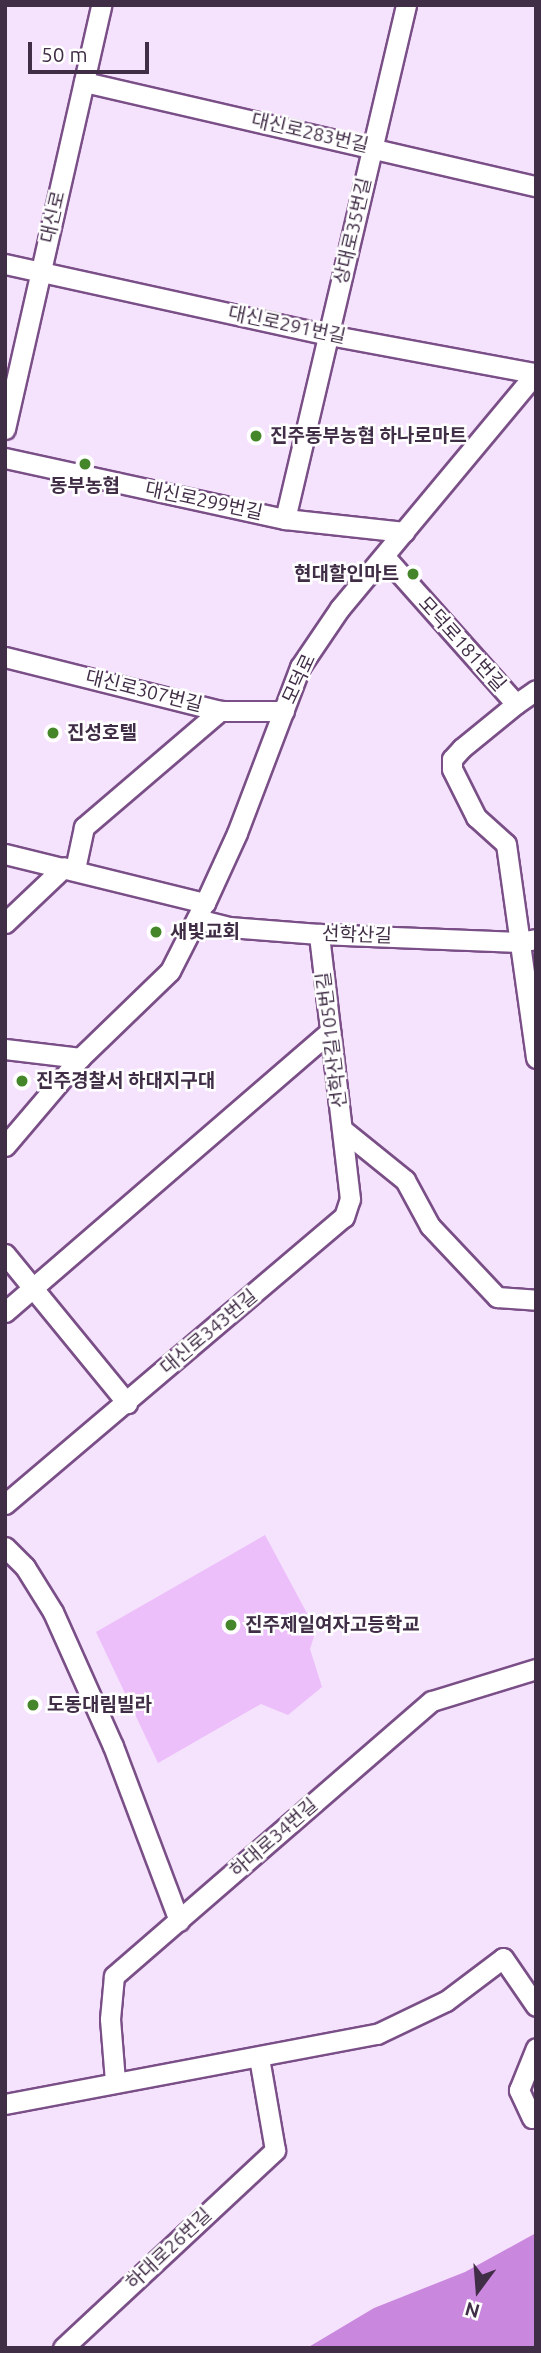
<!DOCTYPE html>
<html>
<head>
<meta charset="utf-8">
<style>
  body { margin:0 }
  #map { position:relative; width:541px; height:2353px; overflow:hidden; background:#f5e2fc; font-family:Ubuntu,"Noto Sans KR",sans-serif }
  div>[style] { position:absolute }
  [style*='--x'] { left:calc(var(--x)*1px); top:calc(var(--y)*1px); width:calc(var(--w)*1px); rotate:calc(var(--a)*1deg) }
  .green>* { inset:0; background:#ecbffa }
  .forest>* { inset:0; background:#ca87de }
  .roads { filter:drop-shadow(2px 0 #7a4f87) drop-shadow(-2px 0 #7a4f87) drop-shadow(0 2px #7a4f87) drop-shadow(0 -2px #7a4f87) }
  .minor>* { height:19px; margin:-9.5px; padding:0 9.5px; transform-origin:9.5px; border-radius:9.5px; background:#fff }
  .dots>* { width:19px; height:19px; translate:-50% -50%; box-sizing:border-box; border:4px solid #fff; border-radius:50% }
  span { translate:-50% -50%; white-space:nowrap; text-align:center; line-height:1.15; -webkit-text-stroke:5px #fff; paint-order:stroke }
  .street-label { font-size:19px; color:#402d46 }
  .poi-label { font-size:19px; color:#402d46; font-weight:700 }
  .left { translate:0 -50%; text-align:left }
  .right { translate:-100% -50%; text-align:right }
  .frame { position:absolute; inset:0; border:7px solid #402d46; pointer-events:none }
  .north { position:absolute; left:443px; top:2255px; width:70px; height:70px; -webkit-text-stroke:5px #fff; paint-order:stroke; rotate:196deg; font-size:19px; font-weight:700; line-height:28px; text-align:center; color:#402d46 }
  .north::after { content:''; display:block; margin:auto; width:24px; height:32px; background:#402d46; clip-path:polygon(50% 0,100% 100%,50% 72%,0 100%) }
  .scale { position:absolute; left:28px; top:42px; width:121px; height:32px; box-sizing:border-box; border:4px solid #402d46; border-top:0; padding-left:9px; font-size:21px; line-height:24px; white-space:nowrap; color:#402d46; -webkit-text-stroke:5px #fff; paint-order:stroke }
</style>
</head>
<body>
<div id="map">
  <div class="green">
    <i style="clip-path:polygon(265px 1535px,316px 1630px,310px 1649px,322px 1687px,288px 1715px,261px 1704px,158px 1763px,96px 1632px)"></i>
  </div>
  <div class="forest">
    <i style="clip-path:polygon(536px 2233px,536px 2348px,307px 2348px,374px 2308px,465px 2272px)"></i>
  </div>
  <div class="roads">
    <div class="minor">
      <i style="--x:84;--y:82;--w:464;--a:13"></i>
      <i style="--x:5;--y:264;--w:332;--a:12.4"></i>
      <i style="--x:329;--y:335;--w:209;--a:10.5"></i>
      <i style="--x:5;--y:429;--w:435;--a:-77.2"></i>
      <i style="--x:5;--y:458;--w:287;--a:12.3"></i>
      <i style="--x:285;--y:519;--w:120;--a:6.2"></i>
      <i style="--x:285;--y:519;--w:528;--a:-76.75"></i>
      <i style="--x:386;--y:558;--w:195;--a:48.3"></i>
      <i style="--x:516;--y:704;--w:70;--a:140.8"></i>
      <i style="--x:462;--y:748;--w:15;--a:132"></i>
      <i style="--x:452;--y:759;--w:10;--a:90"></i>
      <i style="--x:452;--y:769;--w:54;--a:63.4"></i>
      <i style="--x:476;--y:817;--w:40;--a:42"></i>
      <i style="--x:506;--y:844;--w:216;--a:82"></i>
      <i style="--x:5;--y:657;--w:222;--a:14.1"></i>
      <i style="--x:220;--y:711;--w:64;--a:0"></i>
      <i style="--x:516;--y:704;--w:24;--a:-35"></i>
      <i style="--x:5;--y:854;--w:206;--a:13.8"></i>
      <i style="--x:205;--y:903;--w:77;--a:-65.4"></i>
      <i style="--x:237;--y:833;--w:178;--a:-69.2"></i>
      <i style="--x:300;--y:667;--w:71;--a:-55.9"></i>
      <i style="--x:340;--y:608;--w:306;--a:-50.2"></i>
      <i style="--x:75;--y:869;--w:43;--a:-77.9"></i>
      <i style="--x:84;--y:827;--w:179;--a:-40.5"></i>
      <i style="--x:197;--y:919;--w:33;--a:14"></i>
      <i style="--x:229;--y:927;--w:90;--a:4.4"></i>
      <i style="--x:319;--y:934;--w:200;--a:2.3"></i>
      <i style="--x:519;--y:942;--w:17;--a:-10"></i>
      <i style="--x:5;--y:923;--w:81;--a:-43.5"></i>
      <i style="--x:5;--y:1049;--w:76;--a:6.8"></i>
      <i style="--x:343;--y:1130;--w:80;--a:38.9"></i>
      <i style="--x:405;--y:1180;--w:52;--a:61.5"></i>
      <i style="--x:430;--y:1226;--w:98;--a:46.7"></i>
      <i style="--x:497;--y:1297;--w:39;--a:4"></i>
      <i style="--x:5;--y:1146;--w:116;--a:-49.6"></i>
      <i style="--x:80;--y:1058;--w:125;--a:-44"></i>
      <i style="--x:170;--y:971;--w:68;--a:-63.1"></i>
      <i style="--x:5;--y:1254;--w:193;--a:50.7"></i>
      <i style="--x:5;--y:1312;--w:430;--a:-40.8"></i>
      <i style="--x:5;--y:1504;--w:444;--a:-40.3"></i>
      <i style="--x:344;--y:1217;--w:19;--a:-72"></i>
      <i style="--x:350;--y:1199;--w:267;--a:-96.7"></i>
      <i style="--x:5;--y:1547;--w:28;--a:45"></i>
      <i style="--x:25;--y:1567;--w:53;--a:58.1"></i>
      <i style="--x:53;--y:1612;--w:147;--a:65.9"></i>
      <i style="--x:113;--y:1746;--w:187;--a:69.3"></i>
      <i style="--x:115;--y:2081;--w:62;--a:-94.6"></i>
      <i style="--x:110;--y:2019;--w:43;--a:-84.7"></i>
      <i style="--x:114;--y:1976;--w:420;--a:-40.9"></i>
      <i style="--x:432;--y:1701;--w:109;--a:-17.1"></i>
      <i style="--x:5;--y:2104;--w:379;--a:-10.7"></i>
      <i style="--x:377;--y:2034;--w:76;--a:-25.6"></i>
      <i style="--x:446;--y:2001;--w:71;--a:-37"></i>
      <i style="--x:503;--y:1958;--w:58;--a:55.5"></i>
      <i style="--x:532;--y:2118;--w:31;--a:-115"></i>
      <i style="--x:519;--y:2090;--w:45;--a:-68"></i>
      <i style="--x:63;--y:2348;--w:290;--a:-43"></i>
      <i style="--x:275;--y:2150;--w:94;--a:-99.8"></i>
    </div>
  </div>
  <div class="dots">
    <i style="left:256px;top:436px;background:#448629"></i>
    <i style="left:85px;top:464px;background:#448629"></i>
    <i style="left:413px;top:574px;background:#448629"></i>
    <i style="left:53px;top:733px;background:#448629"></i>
    <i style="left:156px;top:932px;background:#448629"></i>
    <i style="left:22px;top:1081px;background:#448629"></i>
    <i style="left:231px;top:1625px;background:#448629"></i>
    <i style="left:33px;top:1705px;background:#448629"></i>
  </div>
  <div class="street-label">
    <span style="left:310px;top:133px;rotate:13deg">대신로283번길</span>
    <span style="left:53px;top:217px;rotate:-77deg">대신로</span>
    <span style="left:353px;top:231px;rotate:-77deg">상대로35번길</span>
    <span style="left:287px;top:325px;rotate:12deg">대신로291번길</span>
    <span style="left:204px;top:501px;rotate:12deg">대신로299번길</span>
    <span style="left:462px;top:644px;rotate:48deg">모덕로181번길</span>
    <span style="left:299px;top:679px;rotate:-65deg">모덕로</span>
    <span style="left:144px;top:691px;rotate:14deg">대신로307번길</span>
    <span style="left:357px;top:935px;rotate:2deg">선학산길</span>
    <span style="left:332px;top:1040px;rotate:-97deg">선학산길105번길</span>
    <span style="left:209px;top:1332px;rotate:-40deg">대신로343번길</span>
    <span style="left:274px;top:1838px;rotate:-41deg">하대로34번길</span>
    <span style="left:169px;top:2249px;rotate:-43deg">하대로26번길</span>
  </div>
  <div class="poi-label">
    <span class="left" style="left:270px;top:436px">진주동부농협 하나로마트</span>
    <span style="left:85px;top:486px">동부농협</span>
    <span class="right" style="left:399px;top:574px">현대할인마트</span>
    <span class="left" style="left:67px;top:733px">진성호텔</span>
    <span class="left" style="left:170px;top:932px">새빛교회</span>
    <span class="left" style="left:36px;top:1081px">진주경찰서 하대지구대</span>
    <span class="left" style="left:245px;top:1625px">진주제일여자고등학교</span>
    <span class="left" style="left:47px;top:1705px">도동대림빌라</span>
  </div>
  <div class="frame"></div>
  <div class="north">N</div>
  <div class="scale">50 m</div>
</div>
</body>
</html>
